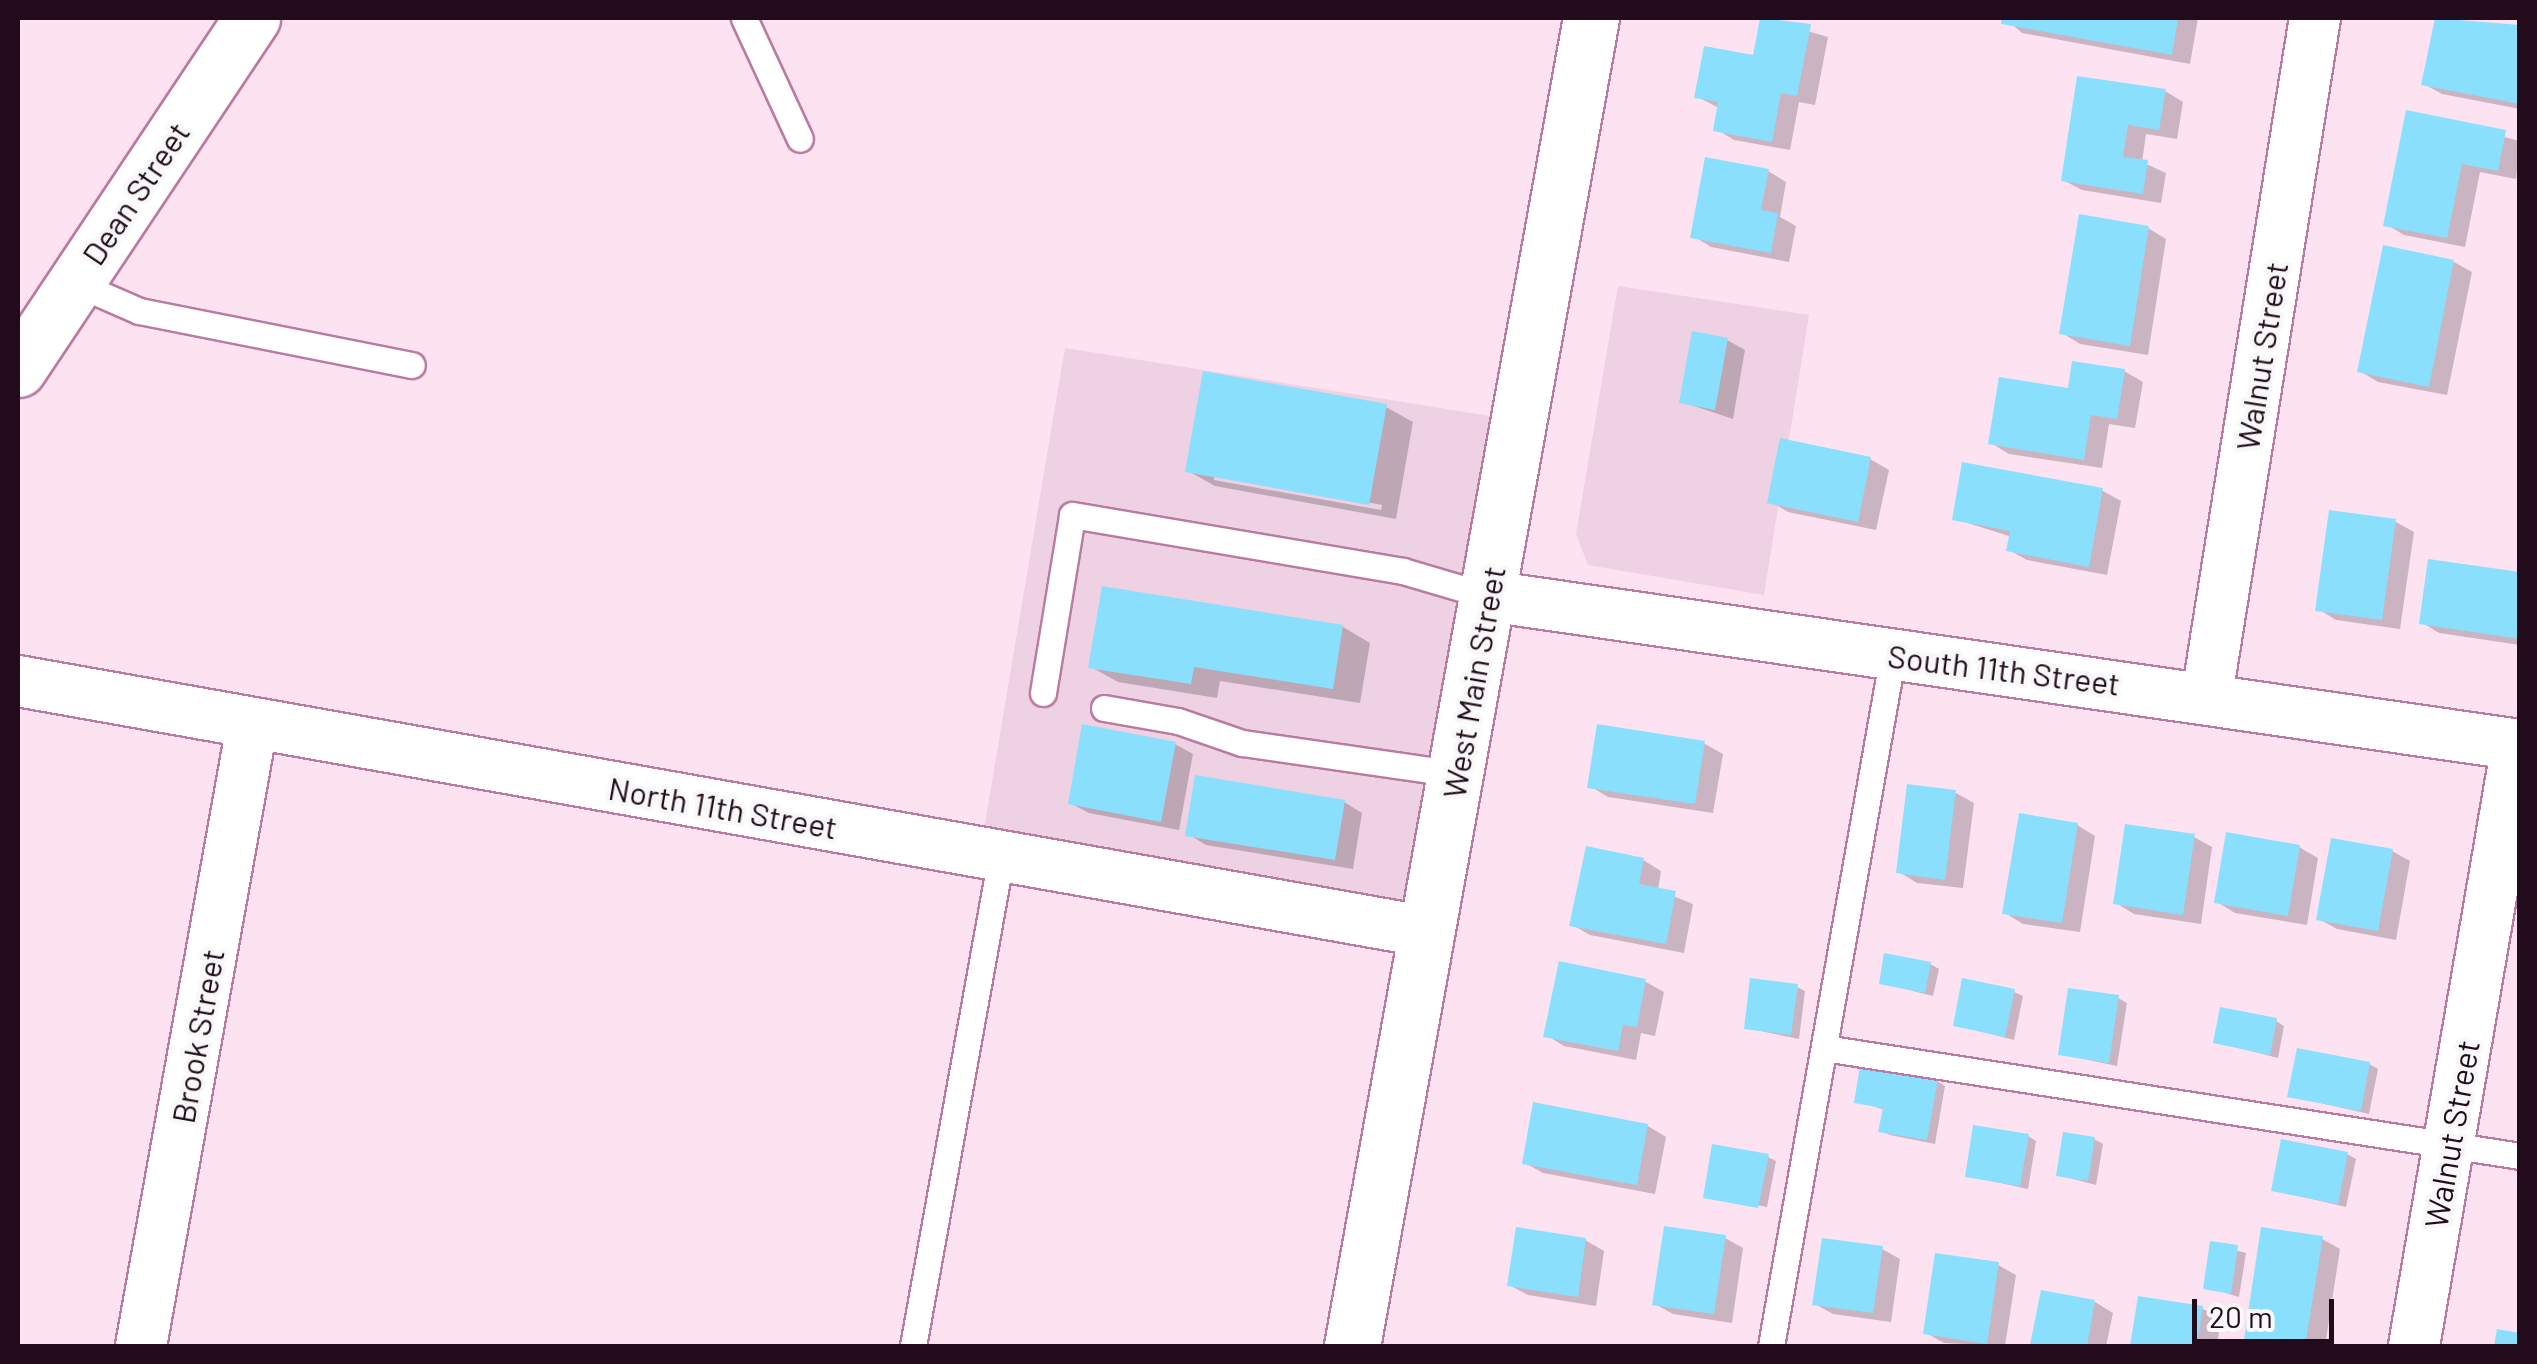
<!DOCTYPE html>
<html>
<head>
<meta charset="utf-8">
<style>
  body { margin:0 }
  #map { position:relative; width:2537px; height:1364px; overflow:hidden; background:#fde2f2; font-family:Barlow,sans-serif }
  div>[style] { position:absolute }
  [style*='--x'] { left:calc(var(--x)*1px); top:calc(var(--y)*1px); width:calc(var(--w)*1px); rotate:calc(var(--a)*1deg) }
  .built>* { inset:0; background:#eed1e3 }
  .shadow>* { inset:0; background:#0003 }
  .building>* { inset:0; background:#8ae0fc }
  .roads { filter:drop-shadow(2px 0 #b97ba2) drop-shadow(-2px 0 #b97ba2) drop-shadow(0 2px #b97ba2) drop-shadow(0 -2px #b97ba2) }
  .lane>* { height:25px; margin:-12.5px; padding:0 12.5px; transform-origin:12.5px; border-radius:12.5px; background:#fff }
  .street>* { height:50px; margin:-25px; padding:0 25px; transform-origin:25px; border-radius:25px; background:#fff }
  .secondary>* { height:55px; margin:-27.5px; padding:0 27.5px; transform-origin:27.5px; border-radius:27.5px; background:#fff }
  .primary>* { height:55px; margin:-27.5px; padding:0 27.5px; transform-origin:27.5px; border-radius:27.5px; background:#fff }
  span { translate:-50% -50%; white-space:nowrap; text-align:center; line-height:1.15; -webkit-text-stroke:9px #f8f8f8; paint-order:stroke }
  .street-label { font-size:32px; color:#220c1b }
  .frame { position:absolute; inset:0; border:20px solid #220c1b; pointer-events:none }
  .scale { position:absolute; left:2192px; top:1299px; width:142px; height:45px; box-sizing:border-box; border:5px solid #220c1b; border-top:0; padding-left:12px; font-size:30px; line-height:35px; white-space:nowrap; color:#220c1b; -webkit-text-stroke:8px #f8f8f8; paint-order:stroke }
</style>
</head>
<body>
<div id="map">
  <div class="built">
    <i style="clip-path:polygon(1618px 286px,1809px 315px,1764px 595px,1588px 565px,1576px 534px)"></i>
    <i style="clip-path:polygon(1065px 348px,1509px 419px,1420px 918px,982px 841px)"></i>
  </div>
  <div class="shadow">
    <i style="clip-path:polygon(1763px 18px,1828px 37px,1815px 105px,1799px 102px,1790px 150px,1734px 140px,1716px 129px,1719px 108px,1696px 96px,1755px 58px)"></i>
    <i style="clip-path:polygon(2005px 18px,2198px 18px,2190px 64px,2022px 33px)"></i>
    <i style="clip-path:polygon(2437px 18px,2520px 28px,2520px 109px,2442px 94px,2424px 84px)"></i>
    <i style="clip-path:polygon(2165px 91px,2183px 102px,2177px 139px,2146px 134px,2142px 162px,2166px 173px,2161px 203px,2082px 190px,2063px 180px)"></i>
    <i style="clip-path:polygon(2408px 113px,2520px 141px,2516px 179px,2480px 172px,2465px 247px,2404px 235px,2386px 224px)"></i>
    <i style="clip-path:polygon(1768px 171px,1786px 182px,1780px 217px,1796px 226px,1789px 262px,1711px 247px,1693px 236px)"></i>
    <i style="clip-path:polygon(2148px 228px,2166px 239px,2148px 355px,2080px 344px,2062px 333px)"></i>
    <i style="clip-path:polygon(2454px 262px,2472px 272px,2447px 395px,2378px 382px,2360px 371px)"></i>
    <i style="clip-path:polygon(1727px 340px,1745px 350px,1733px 419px,1682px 402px)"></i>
    <i style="clip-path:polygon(2124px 371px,2143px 382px,2135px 428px,2109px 424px,2102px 468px,2009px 454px,1991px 443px,2070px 391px)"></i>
    <i style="clip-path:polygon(evenodd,1386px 407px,1413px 422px,1396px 519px,1215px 486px,1188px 471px,1386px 407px,1214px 474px,1382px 505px,1381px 510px,1214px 480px,1214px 474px)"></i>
    <i style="clip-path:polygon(1870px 459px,1889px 470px,1876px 530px,1788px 512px,1770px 501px)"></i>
    <i style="clip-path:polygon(1965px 465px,2103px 491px,2121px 501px,2107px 575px,2027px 560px,2009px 550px,2012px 537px,1955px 519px)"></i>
    <i style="clip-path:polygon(2331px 513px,2396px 522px,2414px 532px,2400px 629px,2336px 620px,2318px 609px)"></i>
    <i style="clip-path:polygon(2520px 575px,2520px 645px,2439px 633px,2421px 622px)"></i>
    <i style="clip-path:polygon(1343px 627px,1370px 643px,1360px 703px,1220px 681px,1217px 698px,1118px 682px,1091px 667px)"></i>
    <i style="clip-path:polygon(1175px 744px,1193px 754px,1179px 830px,1089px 813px,1070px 803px)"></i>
    <i style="clip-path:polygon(1705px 744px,1723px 754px,1713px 813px,1608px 797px,1590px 786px)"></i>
    <i style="clip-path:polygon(1956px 793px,1974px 803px,1963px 888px,1917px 883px,1899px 872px)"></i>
    <i style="clip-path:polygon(1344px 802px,1362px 813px,1353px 869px,1206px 845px,1188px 834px)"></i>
    <i style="clip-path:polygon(2077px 825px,2095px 836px,2080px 932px,2023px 924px,2005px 913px)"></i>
    <i style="clip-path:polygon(2194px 837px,2212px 847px,2201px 924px,2134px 914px,2116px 903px)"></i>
    <i style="clip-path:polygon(2299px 847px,2318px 858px,2307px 925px,2235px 913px,2217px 902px)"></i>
    <i style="clip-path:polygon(2392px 851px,2410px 861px,2396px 940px,2337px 929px,2319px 919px)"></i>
    <i style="clip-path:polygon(1643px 860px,1661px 871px,1658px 890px,1693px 904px,1684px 953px,1590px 935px,1571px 924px)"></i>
    <i style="clip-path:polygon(1561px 964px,1646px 982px,1664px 992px,1655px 1036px,1641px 1033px,1636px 1060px,1564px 1046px,1546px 1035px)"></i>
    <i style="clip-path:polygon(1930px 964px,1939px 969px,1933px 996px,1881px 983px)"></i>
    <i style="clip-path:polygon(1797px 987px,1805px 991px,1799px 1039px,1746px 1028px)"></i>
    <i style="clip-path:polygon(2014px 992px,2023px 996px,2014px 1040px,1956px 1025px)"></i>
    <i style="clip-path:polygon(2118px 998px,2127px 1003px,2117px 1066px,2060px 1054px)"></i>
    <i style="clip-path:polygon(2276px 1021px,2284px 1026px,2278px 1058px,2216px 1042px)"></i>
    <i style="clip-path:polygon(2369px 1064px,2378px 1069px,2369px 1114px,2290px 1096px)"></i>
    <i style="clip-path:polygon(1937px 1081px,1945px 1086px,1935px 1144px,1890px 1135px,1881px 1131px,1885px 1110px,1856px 1101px)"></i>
    <i style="clip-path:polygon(1535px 1105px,1648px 1126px,1666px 1137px,1655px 1194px,1543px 1173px,1525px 1163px)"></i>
    <i style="clip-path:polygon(2028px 1136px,2036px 1141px,2028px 1189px,1968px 1176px)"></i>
    <i style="clip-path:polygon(2094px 1139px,2103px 1144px,2096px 1185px,2058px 1175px)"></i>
    <i style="clip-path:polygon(2347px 1154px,2356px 1159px,2346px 1207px,2273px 1190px)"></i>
    <i style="clip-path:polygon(1768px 1157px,1776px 1161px,1767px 1207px,1705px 1196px)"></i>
    <i style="clip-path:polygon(2263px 1229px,2322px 1239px,2340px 1249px,2325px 1346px,2245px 1346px)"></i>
    <i style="clip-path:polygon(1725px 1238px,1743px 1248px,1732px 1323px,1673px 1314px,1655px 1304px)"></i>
    <i style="clip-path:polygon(1585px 1240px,1604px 1251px,1596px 1306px,1528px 1295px,1509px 1285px)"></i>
    <i style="clip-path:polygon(2212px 1244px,2246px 1253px,2239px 1297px,2205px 1287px)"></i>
    <i style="clip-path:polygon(1882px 1249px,1900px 1259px,1891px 1322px,1833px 1314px,1815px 1304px)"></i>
    <i style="clip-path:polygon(1998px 1265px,2016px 1275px,2005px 1346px,1944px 1343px,1926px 1333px)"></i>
    <i style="clip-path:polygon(2140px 1299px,2203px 1309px,2221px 1319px,2217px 1346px,2132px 1346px)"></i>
    <i style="clip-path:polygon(2095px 1302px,2113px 1313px,2106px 1346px,2033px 1343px)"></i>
  </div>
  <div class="building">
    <i style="clip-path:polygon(1760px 18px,1811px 24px,1797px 96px,1781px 93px,1772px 142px,1713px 131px,1718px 102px,1694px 98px,1704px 46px,1753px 55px)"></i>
    <i style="clip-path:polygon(2002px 18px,2178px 18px,2172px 55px,2001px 24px)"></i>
    <i style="clip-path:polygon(2435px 18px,2520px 25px,2520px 104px,2421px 85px)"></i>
    <i style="clip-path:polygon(2077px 76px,2166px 89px,2159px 130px,2128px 125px,2123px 157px,2148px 160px,2143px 194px,2061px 181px)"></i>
    <i style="clip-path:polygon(2406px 110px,2506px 130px,2498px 171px,2462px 164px,2447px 238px,2383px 226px)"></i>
    <i style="clip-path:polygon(1705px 157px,1769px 169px,1761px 210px,1778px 213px,1771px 253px,1690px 238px)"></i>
    <i style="clip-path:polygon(2079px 214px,2149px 226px,2130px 346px,2059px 334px)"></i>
    <i style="clip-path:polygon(2383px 245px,2454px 260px,2429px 387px,2357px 372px)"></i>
    <i style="clip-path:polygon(1692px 331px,1728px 338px,1715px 410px,1679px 403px)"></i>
    <i style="clip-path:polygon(2072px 361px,2125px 369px,2117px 419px,2091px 415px,2084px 460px,1988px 444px,1999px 377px,2068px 388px)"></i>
    <i style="clip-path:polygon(1203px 371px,1387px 404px,1369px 505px,1185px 472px)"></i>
    <i style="clip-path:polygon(1780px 438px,1871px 457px,1858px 522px,1767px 503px)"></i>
    <i style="clip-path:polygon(1962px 462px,2103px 488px,2089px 567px,2006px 551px,2010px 531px,1952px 520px)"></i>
    <i style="clip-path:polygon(2329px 510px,2396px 519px,2382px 620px,2315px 611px)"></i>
    <i style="clip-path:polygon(2428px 559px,2520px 572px,2520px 639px,2419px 624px)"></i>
    <i style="clip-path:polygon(1102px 586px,1343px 625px,1333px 689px,1194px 667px,1191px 684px,1088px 668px)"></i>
    <i style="clip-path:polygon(1082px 724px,1176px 742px,1161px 822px,1068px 804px)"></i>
    <i style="clip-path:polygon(1597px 724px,1705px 741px,1695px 804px,1587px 788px)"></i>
    <i style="clip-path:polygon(1195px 775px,1345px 800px,1335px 860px,1185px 836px)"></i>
    <i style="clip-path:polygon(1907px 784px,1956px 790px,1945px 880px,1896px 873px)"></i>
    <i style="clip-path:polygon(2019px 813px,2078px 823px,2062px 923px,2002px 914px)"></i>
    <i style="clip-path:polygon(2125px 824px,2195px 834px,2183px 915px,2113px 904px)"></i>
    <i style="clip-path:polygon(2226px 832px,2300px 845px,2288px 916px,2214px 903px)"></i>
    <i style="clip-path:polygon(2331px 838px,2393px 849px,2378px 931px,2316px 920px)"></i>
    <i style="clip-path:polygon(1586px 846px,1644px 858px,1639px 884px,1676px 891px,1666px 944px,1569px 926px)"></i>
    <i style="clip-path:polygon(1884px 953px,1931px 962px,1925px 993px,1879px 984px)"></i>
    <i style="clip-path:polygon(1559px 961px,1646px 979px,1637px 1027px,1623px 1025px,1618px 1051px,1543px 1037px)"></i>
    <i style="clip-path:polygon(1750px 978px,1798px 984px,1791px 1035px,1744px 1029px)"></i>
    <i style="clip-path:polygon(1962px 978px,2015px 989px,2005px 1037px,1953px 1026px)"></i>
    <i style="clip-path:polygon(2068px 988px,2119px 995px,2109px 1063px,2058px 1055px)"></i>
    <i style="clip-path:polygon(2220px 1007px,2277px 1018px,2270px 1055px,2213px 1043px)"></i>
    <i style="clip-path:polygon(2297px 1048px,2370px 1062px,2361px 1111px,2287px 1097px)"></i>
    <i style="clip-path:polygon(1860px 1066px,1938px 1079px,1927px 1140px,1878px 1132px,1883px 1108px,1854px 1103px)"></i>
    <i style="clip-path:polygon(1533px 1102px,1648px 1124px,1637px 1185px,1522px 1164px)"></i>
    <i style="clip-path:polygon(1973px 1125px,2029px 1134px,2020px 1186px,1965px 1177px)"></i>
    <i style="clip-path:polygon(2063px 1132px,2095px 1137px,2088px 1181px,2056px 1176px)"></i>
    <i style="clip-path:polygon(2281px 1139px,2348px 1152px,2338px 1204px,2271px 1191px)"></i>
    <i style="clip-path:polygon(1712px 1144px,1769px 1154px,1758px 1208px,1703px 1198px)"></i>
    <i style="clip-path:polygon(1664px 1226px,1726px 1235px,1714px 1314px,1652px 1305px)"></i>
    <i style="clip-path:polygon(1516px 1227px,1586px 1238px,1578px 1297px,1507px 1286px)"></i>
    <i style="clip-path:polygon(2261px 1227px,2323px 1236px,2305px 1346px,2243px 1346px)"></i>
    <i style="clip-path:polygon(1822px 1238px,1883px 1246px,1873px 1313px,1812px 1305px)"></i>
    <i style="clip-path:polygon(2210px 1241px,2238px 1245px,2231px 1294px,2203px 1289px)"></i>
    <i style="clip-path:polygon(1935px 1253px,1999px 1262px,1987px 1344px,1923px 1334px)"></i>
    <i style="clip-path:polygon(2041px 1290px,2095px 1300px,2087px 1346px,2030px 1345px)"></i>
    <i style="clip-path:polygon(2138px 1296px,2203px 1306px,2197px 1346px,2130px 1346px)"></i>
    <i style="clip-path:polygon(2497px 1329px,2520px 1333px,2520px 1346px,2494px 1346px)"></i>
  </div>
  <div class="roads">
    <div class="lane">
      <i style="--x:744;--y:18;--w:133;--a:65.2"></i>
      <i style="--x:75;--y:283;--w:70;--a:23.6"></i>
      <i style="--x:139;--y:311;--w:278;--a:11.2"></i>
      <i style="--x:1043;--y:693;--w:180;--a:-80.7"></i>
      <i style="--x:1072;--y:515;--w:336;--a:9.6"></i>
      <i style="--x:1403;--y:571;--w:89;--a:16.4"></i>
      <i style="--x:1104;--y:708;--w:75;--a:10"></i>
      <i style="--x:1178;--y:721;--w:68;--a:19"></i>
      <i style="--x:1242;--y:743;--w:217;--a:8.2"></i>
      <i style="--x:1824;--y:1048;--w:704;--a:8.82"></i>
      <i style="--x:913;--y:1346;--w:498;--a:-79.8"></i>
      <i style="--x:1771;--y:1346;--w:703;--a:-80"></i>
    </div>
    <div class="street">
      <i style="--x:1488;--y:596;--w:1043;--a:8.22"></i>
      <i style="--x:18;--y:681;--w:1433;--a:10.09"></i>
      <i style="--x:2207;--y:695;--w:686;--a:-80.94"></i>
      <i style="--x:141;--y:1346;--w:630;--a:-79.85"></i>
      <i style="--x:2414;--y:1346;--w:610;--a:-80.28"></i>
    </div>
    <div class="secondary">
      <i style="--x:18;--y:369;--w:422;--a:-56.3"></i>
    </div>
    <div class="primary">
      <i style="--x:1352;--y:1346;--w:1349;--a:-79.8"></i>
    </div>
  </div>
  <div class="street-label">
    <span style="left:135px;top:193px;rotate:-56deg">Dean Street</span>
    <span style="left:2261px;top:356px;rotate:-81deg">Walnut Street</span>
    <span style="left:2004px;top:669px;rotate:7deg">South 11th Street</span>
    <span style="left:1473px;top:682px;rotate:-80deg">West Main Street</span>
    <span style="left:723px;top:807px;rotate:10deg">North 11th Street</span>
    <span style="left:197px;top:1036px;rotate:-80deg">Brook Street</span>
    <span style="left:2451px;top:1134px;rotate:-80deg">Walnut Street</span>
  </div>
  <div class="frame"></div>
  <div class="scale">20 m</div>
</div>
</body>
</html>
